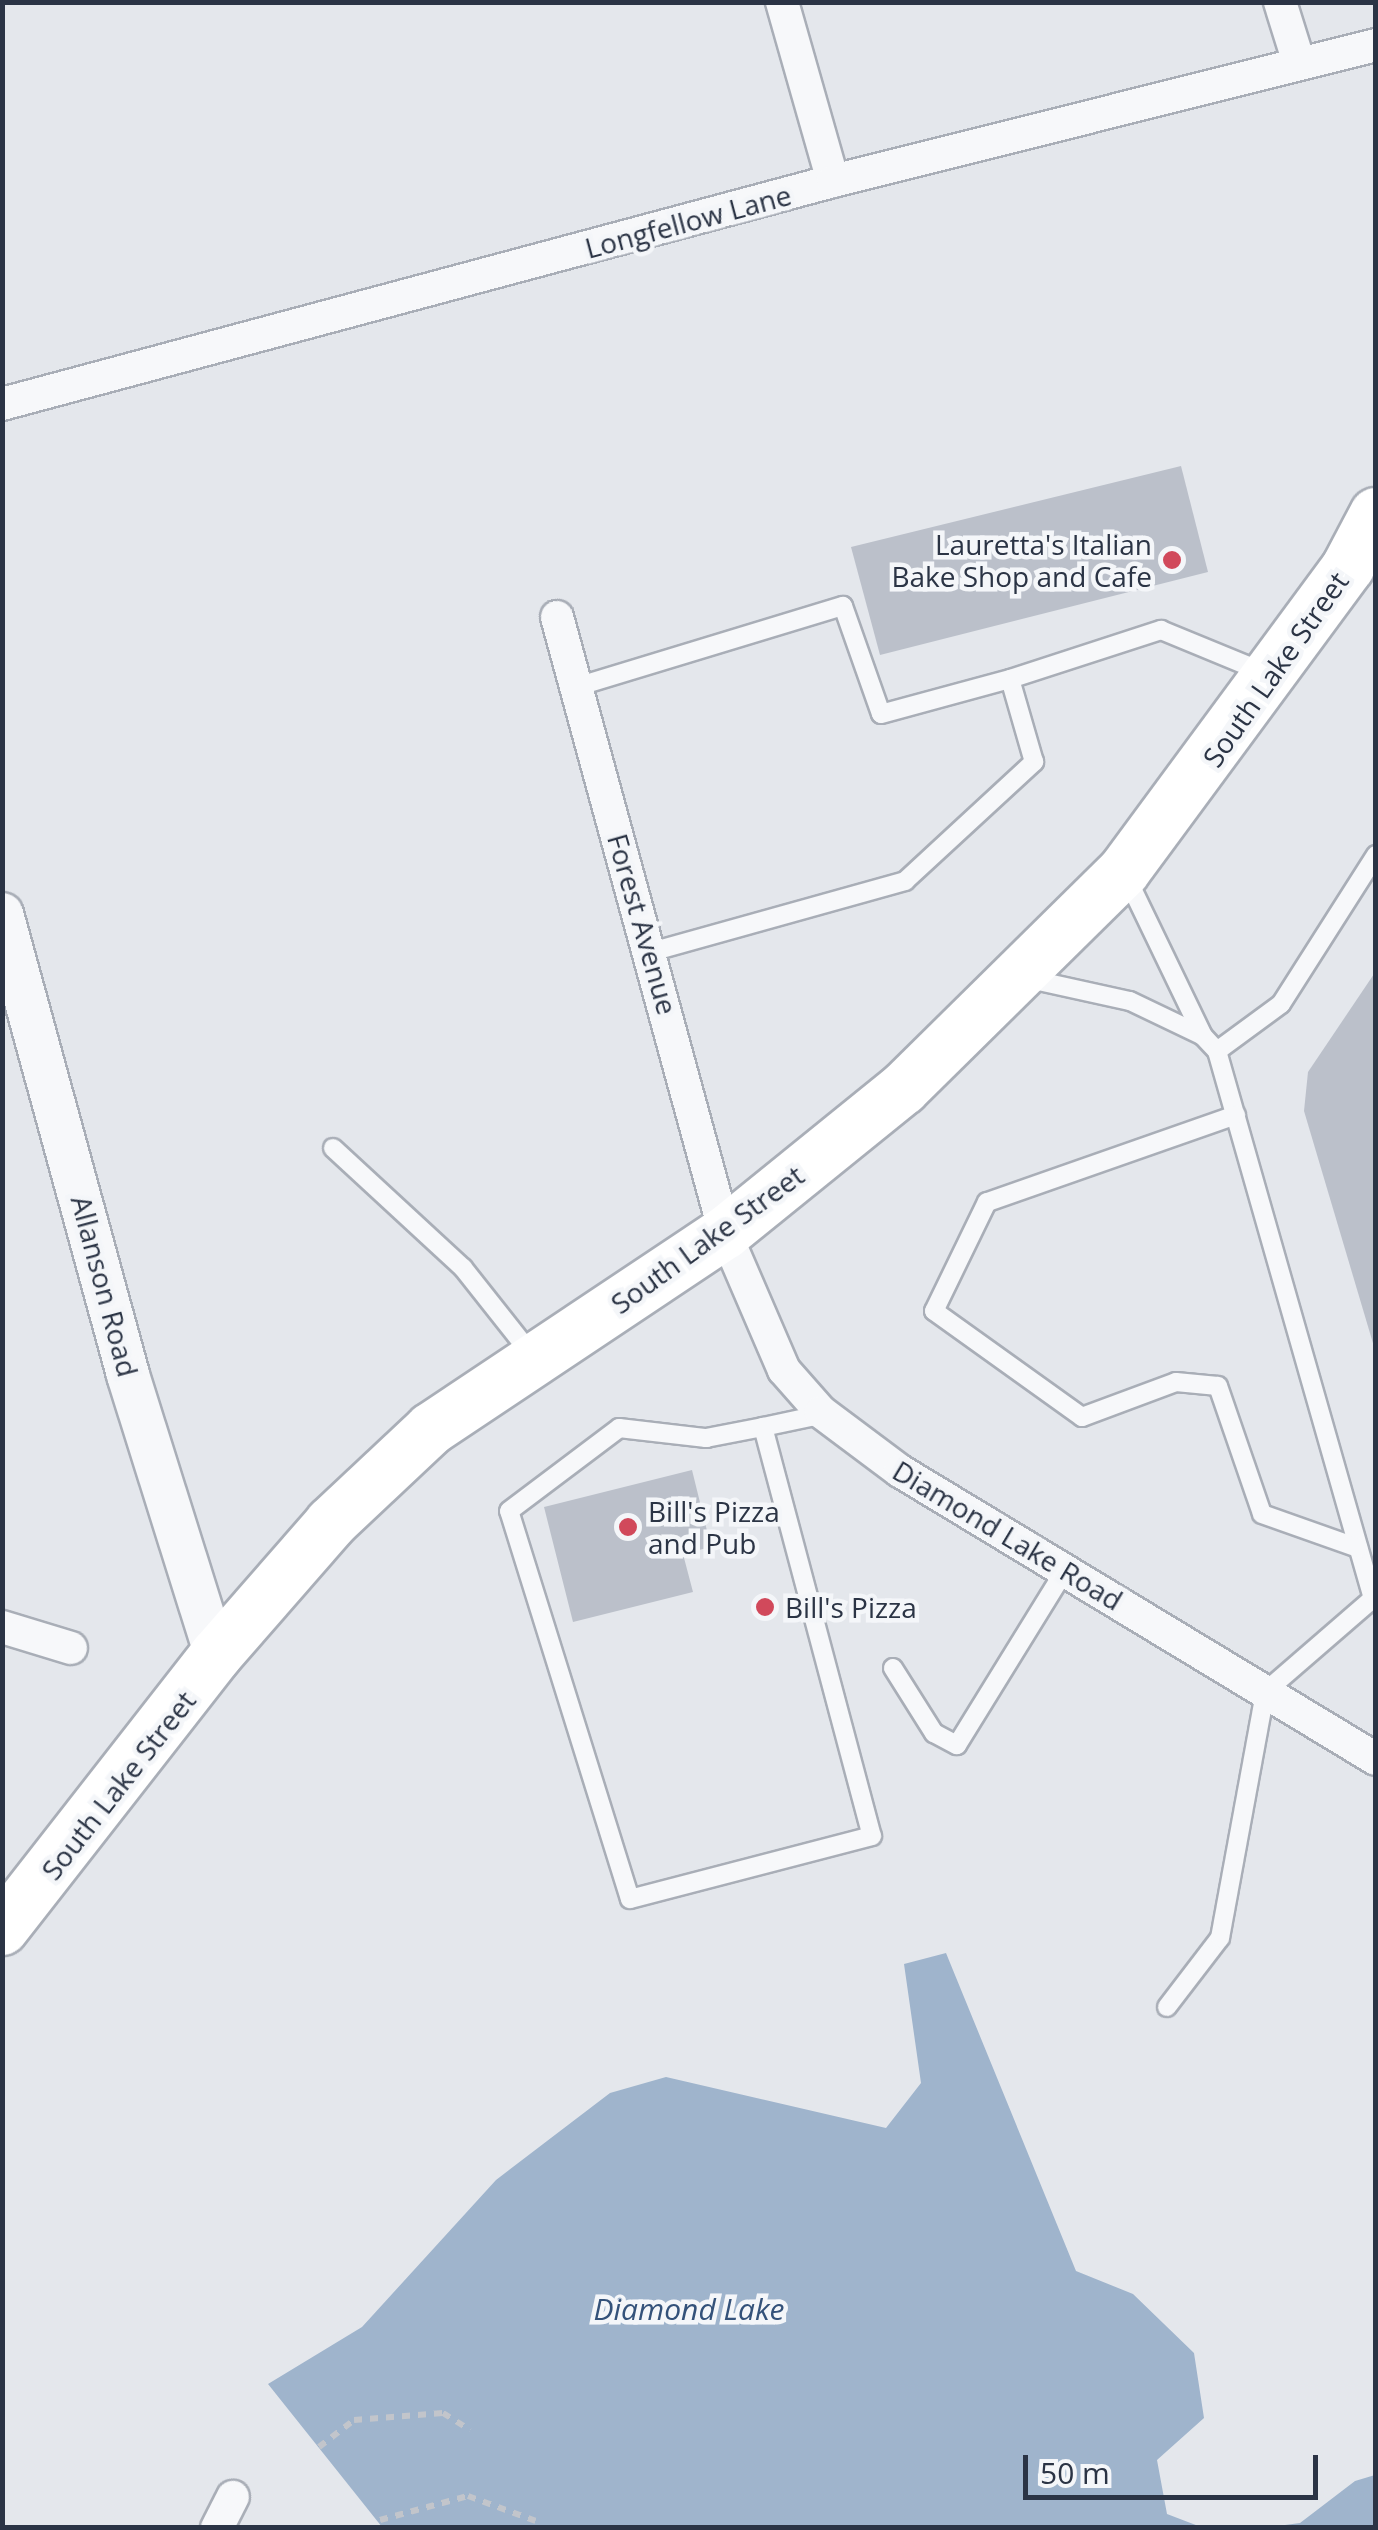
<!DOCTYPE html>
<html>
<head>
<meta charset="utf-8">
<style>
  body { margin:0 }
  #map { position:relative; width:1378px; height:2530px; overflow:hidden; background:#e4e7ec; font-family:"Open Sans",sans-serif }
  div>[style] { position:absolute }
  [style*='--x'] { left:calc(var(--x)*1px); top:calc(var(--y)*1px); width:calc(var(--w)*1px); rotate:calc(var(--a)*1deg) }
  .water>* { inset:0; background:#9fb4cc }
  .building>* { inset:0; background:#bbc0ca }
  .path>* { height:6px; margin-top:-3px; transform-origin:0; background:repeating-linear-gradient(90deg,#c2c5cb 0 8px,transparent 0 16px) }
  .roads { filter:drop-shadow(2px 0 #a9aeb7) drop-shadow(-2px 0 #a9aeb7) drop-shadow(0 2px #a9aeb7) drop-shadow(0 -2px #a9aeb7) }
  .service>* { height:18px; margin:-9px; padding:0 9px; transform-origin:9px; border-radius:9px; background:#f7f8fa }
  .minor>* { height:32px; margin:-16px; padding:0 16px; transform-origin:16px; border-radius:16px; background:#f7f8fa }
  .tertiary>* { height:42px; margin:-21px; padding:0 21px; transform-origin:21px; border-radius:21px; background:#f7f8fa }
  .primary>* { height:52px; margin:-26px; padding:0 26px; transform-origin:26px; border-radius:26px; background:#fff }
  .dots>* { width:28px; height:28px; translate:-50% -50%; box-sizing:border-box; border:5px solid #f4f6f9; border-radius:50% }
  span { translate:-50% -50%; white-space:nowrap; text-align:center; line-height:1.15; -webkit-text-stroke:9px #f4f6f9; paint-order:stroke }
  .street-label { font-size:28px; color:#2b3445 }
  .poi-label { font-size:28px; color:#2b3445 }
  .right { translate:-100% -50%; text-align:right }
  .left { translate:0 -50%; text-align:left }
  .water-label { font-size:30px; color:#34527a; font-style:italic }
  .frame { position:absolute; inset:0; border:5px solid #2b3445; pointer-events:none }
  .scale { position:absolute; left:1023px; top:2455px; width:295px; height:45px; box-sizing:border-box; border:5px solid #2b3445; border-top:0; padding-left:12px; font-size:30px; line-height:35px; white-space:nowrap; color:#2b3445; -webkit-text-stroke:8px #f4f6f9; paint-order:stroke }
</style>
</head>
<body>
<div id="map">
  <div class="water">
    <i style="clip-path:polygon(946px 1953px,1076px 2271px,1133px 2294px,1194px 2353px,1204px 2418px,1157px 2460px,1167px 2514px,1201px 2527px,382px 2527px,268px 2384px,362px 2327px,496px 2180px,610px 2093px,666px 2077px,886px 2128px,921px 2083px,904px 1964px)"></i>
    <i style="clip-path:polygon(1375px 2475px,1375px 2527px,1270px 2527px,1300px 2523px,1355px 2481px)"></i>
  </div>
  <div class="building">
    <i style="clip-path:polygon(1181px 466px,1208px 572px,880px 655px,851px 547px)"></i>
    <i style="clip-path:polygon(1376px 971px,1376px 1350px,1375px 1350px,1304px 1111px,1308px 1072px)"></i>
    <i style="clip-path:polygon(692px 1470px,711px 1547px,683px 1554px,693px 1592px,573px 1622px,544px 1507px)"></i>
  </div>
  <div class="path">
    <i style="--x:319;--y:2447;--w:44;--a:-37.6"></i>
    <i style="--x:354;--y:2420;--w:89;--a:-4.5"></i>
    <i style="--x:443;--y:2413;--w:32;--a:32"></i>
    <i style="--x:380;--y:2520;--w:91;--a:-15.3"></i>
    <i style="--x:468;--y:2496;--w:72;--a:20.2"></i>
  </div>
  <div class="roads">
    <div class="service">
      <i style="--x:576;--y:687;--w:279;--a:-16.9"></i>
      <i style="--x:843;--y:606;--w:114;--a:70.6"></i>
      <i style="--x:881;--y:714;--w:134;--a:-15.2"></i>
      <i style="--x:651;--y:952;--w:264;--a:-15.6"></i>
      <i style="--x:905;--y:881;--w:176;--a:-42.7"></i>
      <i style="--x:1034;--y:762;--w:86;--a:-106.1"></i>
      <i style="--x:1010;--y:679;--w:159;--a:-18"></i>
      <i style="--x:1161;--y:630;--w:110;--a:22.4"></i>
      <i style="--x:1025;--y:978;--w:107;--a:12.4"></i>
      <i style="--x:1130;--y:1001;--w:81;--a:25.6"></i>
      <i style="--x:1203;--y:1036;--w:180;--a:-115.7"></i>
      <i style="--x:1203;--y:1036;--w:21;--a:47"></i>
      <i style="--x:1217;--y:1051;--w:566;--a:74.1"></i>
      <i style="--x:1217;--y:1051;--w:79;--a:-36.3"></i>
      <i style="--x:1281;--y:1004;--w:177;--a:-57.5"></i>
      <i style="--x:1236;--y:1115;--w:264;--a:160.7"></i>
      <i style="--x:987;--y:1202;--w:121;--a:115.9"></i>
      <i style="--x:934;--y:1311;--w:182;--a:35.6"></i>
      <i style="--x:1082;--y:1417;--w:100;--a:-20.4"></i>
      <i style="--x:1176;--y:1382;--w:42;--a:5.4"></i>
      <i style="--x:1218;--y:1386;--w:135;--a:71"></i>
      <i style="--x:1262;--y:1514;--w:102;--a:19.5"></i>
      <i style="--x:333;--y:1148;--w:177;--a:42.7"></i>
      <i style="--x:463;--y:1268;--w:111;--a:51.6"></i>
      <i style="--x:763;--y:1427;--w:423;--a:75.1"></i>
      <i style="--x:872;--y:1836;--w:250;--a:165.4"></i>
      <i style="--x:630;--y:1899;--w:406;--a:-107.3"></i>
      <i style="--x:509;--y:1511;--w:138;--a:-37"></i>
      <i style="--x:619;--y:1428;--w:88;--a:6.6"></i>
      <i style="--x:706;--y:1438;--w:58;--a:-10.9"></i>
      <i style="--x:763;--y:1427;--w:62;--a:-12"></i>
      <i style="--x:893;--y:1668;--w:77;--a:57.8"></i>
      <i style="--x:934;--y:1733;--w:26;--a:28"></i>
      <i style="--x:957;--y:1745;--w:206;--a:-58.3"></i>
      <i style="--x:1167;--y:2007;--w:87;--a:-52.5"></i>
      <i style="--x:1220;--y:1938;--w:250;--a:-79.6"></i>
      <i style="--x:1265;--y:1692;--w:147;--a:-40.9"></i>
    </div>
    <div class="minor">
      <i style="--x:782;--y:2;--w:186;--a:74.1"></i>
      <i style="--x:1280;--y:2;--w:64;--a:72.7"></i>
      <i style="--x:2;--y:404;--w:860;--a:-15.02"></i>
      <i style="--x:833;--y:181;--w:560;--a:-14.06"></i>
      <i style="--x:557;--y:617;--w:638;--a:74.74"></i>
      <i style="--x:725;--y:1233;--w:149;--a:66.7"></i>
      <i style="--x:784;--y:1370;--w:56;--a:48.6"></i>
      <i style="--x:821;--y:1412;--w:99;--a:36.8"></i>
      <i style="--x:900;--y:1471;--w:556;--a:31.18"></i>
      <i style="--x:2;--y:1627;--w:72;--a:16.9"></i>
      <i style="--x:217;--y:2528;--w:35;--a:-63"></i>
    </div>
    <div class="tertiary">
      <i style="--x:2;--y:914;--w:478;--a:74.7"></i>
      <i style="--x:128;--y:1375;--w:294;--a:72.6"></i>
    </div>
    <div class="primary">
      <i style="--x:2;--y:1929;--w:348;--a:-52"></i>
      <i style="--x:216;--y:1655;--w:175;--a:-48.9"></i>
      <i style="--x:331;--y:1523;--w:137;--a:-43.2"></i>
      <i style="--x:431;--y:1429;--w:353;--a:-33.7"></i>
      <i style="--x:725;--y:1233;--w:229;--a:-39"></i>
      <i style="--x:903;--y:1089;--w:310;--a:-44.6"></i>
      <i style="--x:1124;--y:871;--w:378;--a:-53.6"></i>
      <i style="--x:1348;--y:567;--w:60;--a:-62.2"></i>
    </div>
  </div>
  <div class="dots">
    <i style="left:1172px;top:560px;background:#d1495b"></i>
    <i style="left:628px;top:1527px;background:#d1495b"></i>
    <i style="left:765px;top:1607px;background:#d1495b"></i>
  </div>
  <div class="street-label">
    <span style="left:688px;top:221px;rotate:-15deg">Longfellow Lane</span>
    <span style="left:1275px;top:669px;rotate:-55deg">South Lake Street</span>
    <span style="left:643px;top:924px;rotate:74deg">Forest Avenue</span>
    <span style="left:707px;top:1239px;rotate:-36deg">South Lake Street</span>
    <span style="left:105px;top:1286px;rotate:75deg">Allanson Road</span>
    <span style="left:1008px;top:1535px;rotate:31deg">Diamond Lake Road</span>
    <span style="left:118px;top:1785px;rotate:-52deg">South Lake Street</span>
  </div>
  <div class="poi-label">
    <span class="right" style="left:1152px;top:560px">Lauretta's Italian<br>Bake Shop and Cafe</span>
    <span class="left" style="left:648px;top:1527px">Bill's Pizza<br>and Pub</span>
    <span class="left" style="left:785px;top:1607px">Bill's Pizza</span>
  </div>
  <div class="water-label">
    <span style="left:689px;top:2309px">Diamond Lake</span>
  </div>
  <div class="frame"></div>
  <div class="scale">50 m</div>
</div>
</body>
</html>
